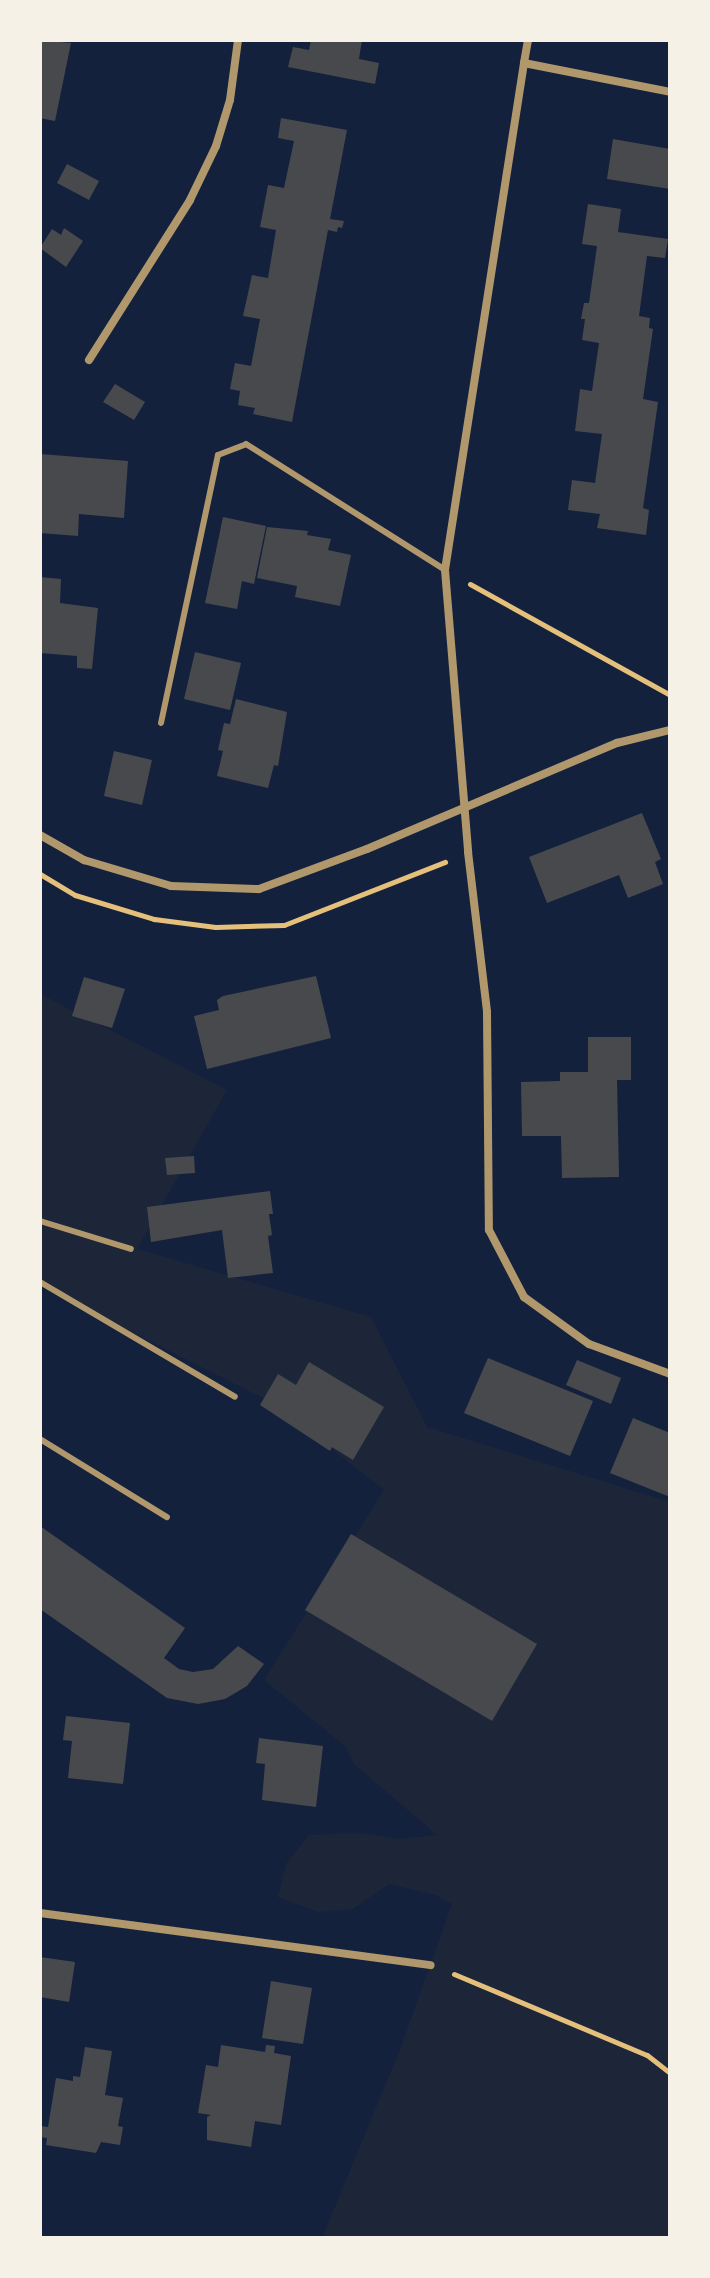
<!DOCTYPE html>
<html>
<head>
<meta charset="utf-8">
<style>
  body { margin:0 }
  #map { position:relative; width:710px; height:2278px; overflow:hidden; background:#14213d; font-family:"Noto Sans",sans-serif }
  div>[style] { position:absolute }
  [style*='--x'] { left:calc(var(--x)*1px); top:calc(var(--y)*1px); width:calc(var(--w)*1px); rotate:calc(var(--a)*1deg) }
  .green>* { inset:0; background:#1d2539 }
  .building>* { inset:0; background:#48494c }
  .path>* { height:5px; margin:-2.5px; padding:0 2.5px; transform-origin:2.5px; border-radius:2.5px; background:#e5c07b }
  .service>* { height:6px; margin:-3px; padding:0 3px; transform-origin:3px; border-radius:3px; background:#b1986c }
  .minor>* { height:8px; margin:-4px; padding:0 4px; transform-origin:4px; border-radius:4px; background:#b1986c }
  span { translate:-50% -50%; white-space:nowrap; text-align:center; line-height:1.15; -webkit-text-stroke:8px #f6f1e7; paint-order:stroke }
  .frame { position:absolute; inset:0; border:42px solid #f6f1e7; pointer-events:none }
</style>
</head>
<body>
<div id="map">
  <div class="green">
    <i style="clip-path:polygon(40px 994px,227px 1090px,137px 1249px,371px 1317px,427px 1427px,670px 1502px,670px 2238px,322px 2238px,401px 2047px,452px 1904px,436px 1895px,389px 1884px,353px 1909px,318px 1912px,278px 1897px,286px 1864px,309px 1835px,358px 1833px,400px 1839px,437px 1835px,354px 1764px,346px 1747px,264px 1680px,384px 1490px,275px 1404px,40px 1286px)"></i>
  </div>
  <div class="building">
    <i style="clip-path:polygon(40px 40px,71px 43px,55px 121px,40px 118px)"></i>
    <i style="clip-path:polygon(311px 40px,362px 40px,359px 59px,379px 63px,375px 84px,288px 67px,293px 47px,309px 50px)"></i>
    <i style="clip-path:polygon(281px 118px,347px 130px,330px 219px,344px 221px,342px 228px,338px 227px,337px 232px,328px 230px,292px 422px,253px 414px,255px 408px,238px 405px,240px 391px,230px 389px,235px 363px,251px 366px,260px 319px,243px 316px,252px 275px,268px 278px,276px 230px,260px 227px,268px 185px,284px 188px,294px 141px,278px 138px)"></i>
    <i style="clip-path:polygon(613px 139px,670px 149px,670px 189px,607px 179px)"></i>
    <i style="clip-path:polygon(67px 164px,99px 181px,89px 200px,57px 183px)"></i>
    <i style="clip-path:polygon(588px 204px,621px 209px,618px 232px,668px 239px,665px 258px,647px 256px,639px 316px,650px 318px,649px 328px,653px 329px,643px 399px,658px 402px,643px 508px,649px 510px,646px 535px,597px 528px,600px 514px,568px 510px,572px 480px,595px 483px,602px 434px,575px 431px,580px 389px,592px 391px,599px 343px,582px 340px,585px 319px,581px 319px,584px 303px,589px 303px,597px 246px,582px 244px)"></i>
    <i style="clip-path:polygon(64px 228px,83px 241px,66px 267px,40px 248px,52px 229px,61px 235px)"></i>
    <i style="clip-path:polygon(115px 384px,145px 402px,134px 420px,103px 402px)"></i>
    <i style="clip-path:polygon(40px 454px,128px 461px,124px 518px,79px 514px,78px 536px,40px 533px)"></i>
    <i style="clip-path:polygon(223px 517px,266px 526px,254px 584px,242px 581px,237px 609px,205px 603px)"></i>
    <i style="clip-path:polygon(267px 527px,308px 531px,307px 535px,331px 539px,328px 550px,351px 555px,340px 606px,295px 597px,297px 586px,257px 578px)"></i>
    <i style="clip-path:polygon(40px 577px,61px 579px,60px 603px,98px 608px,92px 669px,77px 668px,77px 656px,40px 653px)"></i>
    <i style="clip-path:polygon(195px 652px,241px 663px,230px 710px,184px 699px)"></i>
    <i style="clip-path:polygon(236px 699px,287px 712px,278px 766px,274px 765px,268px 788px,217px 776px,223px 751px,218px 750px,224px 723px,230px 724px)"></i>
    <i style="clip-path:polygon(114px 751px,152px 760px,142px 805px,104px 796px)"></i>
    <i style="clip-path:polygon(642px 813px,661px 859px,655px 862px,663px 884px,628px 898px,619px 875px,547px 903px,529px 857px)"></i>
    <i style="clip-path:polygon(316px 976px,331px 1038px,207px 1069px,194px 1016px,219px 1010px,217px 1000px,223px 996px)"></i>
    <i style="clip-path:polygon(84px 977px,125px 989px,112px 1028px,72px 1016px)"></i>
    <i style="clip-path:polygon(588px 1037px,631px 1037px,631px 1080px,617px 1080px,619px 1177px,562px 1178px,561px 1136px,522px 1136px,521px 1082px,560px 1081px,560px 1072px,588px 1072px)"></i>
    <i style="clip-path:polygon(194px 1156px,195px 1173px,167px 1175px,165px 1158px)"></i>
    <i style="clip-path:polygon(270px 1191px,273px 1214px,269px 1214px,272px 1235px,268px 1236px,273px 1273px,228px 1278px,222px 1230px,151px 1242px,147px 1207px)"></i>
    <i style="clip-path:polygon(488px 1358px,593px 1401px,570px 1456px,464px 1413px)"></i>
    <i style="clip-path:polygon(577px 1360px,621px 1378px,611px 1404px,566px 1385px)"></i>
    <i style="clip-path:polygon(309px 1362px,384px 1407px,353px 1460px,332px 1447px,330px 1451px,260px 1405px,278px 1374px,296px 1385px)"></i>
    <i style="clip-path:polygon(633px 1418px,670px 1433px,670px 1497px,610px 1473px)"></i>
    <i style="clip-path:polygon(40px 1526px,185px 1628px,164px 1658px,179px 1669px,193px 1672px,213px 1669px,238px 1646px,264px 1664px,247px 1686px,225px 1699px,198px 1704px,167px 1698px,40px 1609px)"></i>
    <i style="clip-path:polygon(351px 1534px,537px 1644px,492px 1721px,305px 1610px)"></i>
    <i style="clip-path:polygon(66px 1716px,130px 1723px,123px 1784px,68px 1778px,72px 1741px,63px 1740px)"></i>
    <i style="clip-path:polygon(259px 1738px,323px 1746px,316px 1807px,262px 1800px,265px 1764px,256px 1763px)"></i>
    <i style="clip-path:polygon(40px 1957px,75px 1962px,69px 2002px,40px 1997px)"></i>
    <i style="clip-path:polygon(271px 1981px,312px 1988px,303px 2044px,262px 2038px)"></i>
    <i style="clip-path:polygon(221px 2045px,265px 2052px,266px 2045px,275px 2046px,274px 2053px,291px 2056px,281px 2125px,255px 2121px,251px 2147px,207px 2140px,207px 2117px,211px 2115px,198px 2113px,206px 2065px,218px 2067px)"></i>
    <i style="clip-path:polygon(85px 2047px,112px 2051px,105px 2095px,123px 2098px,118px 2126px,123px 2127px,120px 2145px,101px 2142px,96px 2153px,46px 2145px,47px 2138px,40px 2137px,40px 2126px,48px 2127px,56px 2078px,73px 2081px,73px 2076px,80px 2077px)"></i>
  </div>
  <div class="path">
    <i style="--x:470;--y:584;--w:229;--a:29"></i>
    <i style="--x:40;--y:874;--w:41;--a:31"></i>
    <i style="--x:75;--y:895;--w:83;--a:16.9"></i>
    <i style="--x:154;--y:919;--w:62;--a:7.5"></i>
    <i style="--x:215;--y:927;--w:69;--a:-1.7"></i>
    <i style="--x:284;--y:925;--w:173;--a:-21.4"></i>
    <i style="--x:454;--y:1974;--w:209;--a:22.8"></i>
    <i style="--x:647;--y:2055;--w:29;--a:38"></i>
  </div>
  <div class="service">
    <i style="--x:161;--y:723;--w:274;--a:-78"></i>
    <i style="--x:218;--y:455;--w:30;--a:-21"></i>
    <i style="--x:246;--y:444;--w:236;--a:32.3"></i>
    <i style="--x:40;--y:1221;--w:95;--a:17.1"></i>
    <i style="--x:40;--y:1282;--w:226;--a:30.5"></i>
    <i style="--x:40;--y:1439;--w:149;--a:31.6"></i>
  </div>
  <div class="minor">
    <i style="--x:528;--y:40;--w:23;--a:100"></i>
    <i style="--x:524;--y:63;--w:149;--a:11.2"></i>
    <i style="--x:524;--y:63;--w:513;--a:98.86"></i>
    <i style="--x:445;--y:570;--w:283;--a:85.3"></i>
    <i style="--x:468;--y:852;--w:161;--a:83.2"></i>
    <i style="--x:487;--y:1012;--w:218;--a:89.5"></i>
    <i style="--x:489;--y:1230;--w:76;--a:62.4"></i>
    <i style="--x:524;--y:1297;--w:80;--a:35.9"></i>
    <i style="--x:589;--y:1344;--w:86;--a:20.3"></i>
    <i style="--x:89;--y:360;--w:189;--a:-57.7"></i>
    <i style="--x:190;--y:200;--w:60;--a:-64.3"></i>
    <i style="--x:216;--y:146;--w:48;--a:-73.1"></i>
    <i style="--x:230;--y:100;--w:61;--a:-82.4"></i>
    <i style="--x:40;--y:835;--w:51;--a:29.6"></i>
    <i style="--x:84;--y:860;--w:91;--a:16.6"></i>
    <i style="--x:171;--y:886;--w:88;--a:2"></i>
    <i style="--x:259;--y:889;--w:115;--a:-20.3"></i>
    <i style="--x:367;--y:849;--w:272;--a:-23"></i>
    <i style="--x:617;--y:743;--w:55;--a:-13.8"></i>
    <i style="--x:40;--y:1913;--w:394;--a:7.6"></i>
  </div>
  <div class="frame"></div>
</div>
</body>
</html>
